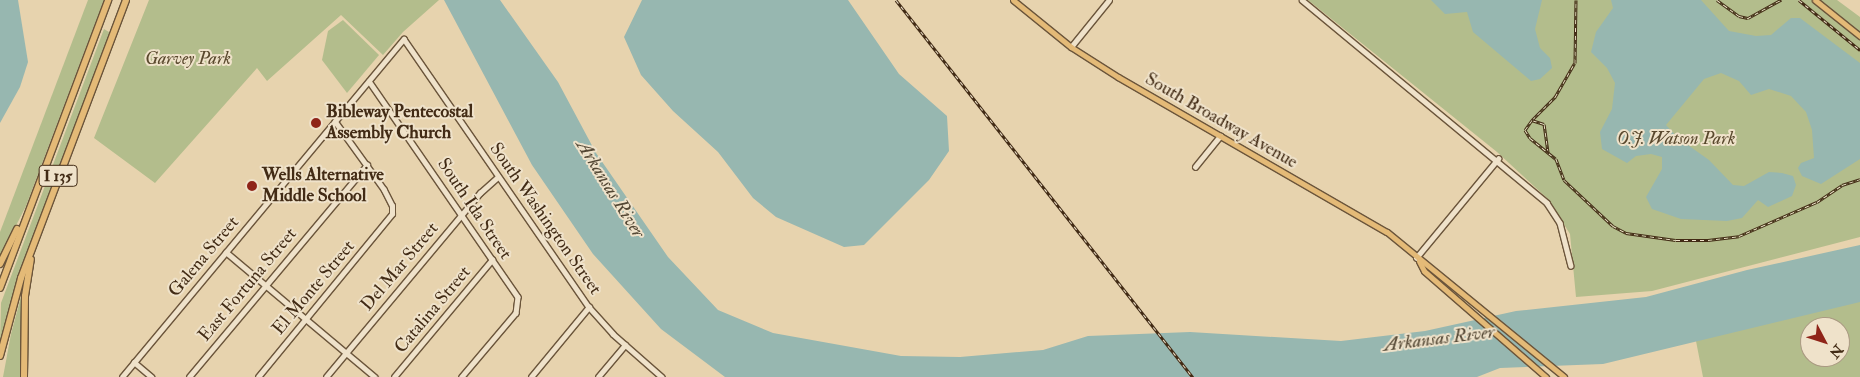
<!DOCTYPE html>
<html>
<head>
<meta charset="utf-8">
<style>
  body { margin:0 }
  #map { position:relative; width:1860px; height:377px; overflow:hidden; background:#e7d3ae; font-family:"IM FELL Double Pica",serif }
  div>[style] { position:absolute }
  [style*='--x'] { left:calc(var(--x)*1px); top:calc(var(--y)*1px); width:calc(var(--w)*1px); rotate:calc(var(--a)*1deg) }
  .green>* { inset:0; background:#b3bd8c }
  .water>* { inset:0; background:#97b7b0 }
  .roads { filter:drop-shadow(1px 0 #6b553b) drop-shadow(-1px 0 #6b553b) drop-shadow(0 1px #6b553b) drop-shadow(0 -1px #6b553b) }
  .minor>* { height:4.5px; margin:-2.25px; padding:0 2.25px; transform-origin:2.25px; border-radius:2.25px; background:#efe2ca }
  .major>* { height:5px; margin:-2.5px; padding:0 2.5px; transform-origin:2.5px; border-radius:2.5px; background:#e4ba77 }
  .highway>* { height:6px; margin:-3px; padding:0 3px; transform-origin:3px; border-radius:3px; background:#e4ba77 }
  .rail>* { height:3px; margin-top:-1.5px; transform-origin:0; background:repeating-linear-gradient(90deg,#efe2ca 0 4px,#422b15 0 8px); box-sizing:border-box; border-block:1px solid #422b15 }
  .dots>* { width:14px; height:14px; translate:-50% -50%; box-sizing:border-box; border:2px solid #efe2ca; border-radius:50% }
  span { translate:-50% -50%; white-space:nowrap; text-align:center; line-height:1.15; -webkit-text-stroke:4px #efe2ca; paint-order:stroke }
  .shield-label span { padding:1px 4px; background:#efe2ca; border:1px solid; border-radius:4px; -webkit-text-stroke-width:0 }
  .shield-label { font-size:16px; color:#422b15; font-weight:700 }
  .park-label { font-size:18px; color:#59482d; font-style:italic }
  .poi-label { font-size:18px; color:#422b15; font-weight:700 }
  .left { translate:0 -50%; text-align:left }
  .street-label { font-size:18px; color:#422b15 }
  .water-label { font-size:19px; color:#534734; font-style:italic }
  .north { position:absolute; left:1800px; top:317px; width:50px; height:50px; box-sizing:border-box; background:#efe2ca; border:1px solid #aa9982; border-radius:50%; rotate:130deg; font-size:14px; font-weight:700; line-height:20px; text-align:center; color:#422b15 }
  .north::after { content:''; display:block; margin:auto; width:18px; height:22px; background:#8f2418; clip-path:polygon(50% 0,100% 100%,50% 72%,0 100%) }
</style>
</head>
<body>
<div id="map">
  <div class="green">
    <i style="clip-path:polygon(88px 0,104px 0,26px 206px,0 257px,0 232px)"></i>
    <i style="clip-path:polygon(149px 0,439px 0,403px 32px,383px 55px,341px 15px,267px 81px,257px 68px,155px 183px,94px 138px)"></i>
    <i style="clip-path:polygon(1308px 0,1837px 0,1860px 17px,1860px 237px,1652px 291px,1576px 297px,1570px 234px,1548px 199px,1497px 152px)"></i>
    <i style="clip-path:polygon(343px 20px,379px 55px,347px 93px,322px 60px,328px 31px)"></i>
    <i style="clip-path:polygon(104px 29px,109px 32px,109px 36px,19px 273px,0 344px,1px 303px)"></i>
    <i style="clip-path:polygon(22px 293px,22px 377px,3px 377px,11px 334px)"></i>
    <i style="clip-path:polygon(evenodd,1860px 297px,1860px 377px,1703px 377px,1696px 341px,1860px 297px,1810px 327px,1840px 327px,1840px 357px,1810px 357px,1810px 327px)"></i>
  </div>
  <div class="water">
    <i style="clip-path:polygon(0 0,18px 0,28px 62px,20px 87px,0 123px)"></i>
    <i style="clip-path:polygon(444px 0,500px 0,558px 82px,596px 153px,668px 257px,718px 310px,773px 333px,901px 356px,960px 357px,1043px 350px,1088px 336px,1190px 332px,1341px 341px,1425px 331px,1516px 311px,1646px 297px,1747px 270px,1860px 245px,1860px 302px,1603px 364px,1500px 368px,1477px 377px,725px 377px,661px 329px,593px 254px,532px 165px)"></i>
    <i style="clip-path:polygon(642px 0,848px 0,899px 74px,947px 116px,949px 151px,929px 180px,864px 245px,844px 247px,776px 217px,753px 198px,718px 152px,673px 111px,641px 75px,624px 37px)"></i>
    <i style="clip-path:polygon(1431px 0,1542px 0,1535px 29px,1540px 48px,1550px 58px,1552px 68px,1540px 79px,1531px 81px,1473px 32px,1467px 12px,1445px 14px)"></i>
    <i style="clip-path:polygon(1611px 0,1701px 0,1729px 31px,1756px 36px,1771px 35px,1791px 18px,1800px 18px,1860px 63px,1860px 159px,1821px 184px,1802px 176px,1798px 168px,1801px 163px,1814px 158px,1812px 130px,1806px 112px,1791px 96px,1769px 89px,1751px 95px,1739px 81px,1721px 73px,1704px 79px,1666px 125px,1678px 138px,1709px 160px,1733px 185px,1744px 186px,1769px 172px,1782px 173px,1793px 176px,1796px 185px,1792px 196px,1768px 207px,1758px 200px,1742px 218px,1727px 221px,1681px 219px,1652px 209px,1646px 197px,1662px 169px,1662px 157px,1651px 154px,1636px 156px,1627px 163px,1602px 149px,1600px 132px,1612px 109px,1615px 83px,1607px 68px,1591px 52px,1596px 32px,1613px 8px)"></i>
  </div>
  <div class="roads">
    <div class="minor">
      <i style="--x:1302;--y:0;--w:318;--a:39.6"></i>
      <i style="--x:1547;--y:203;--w:24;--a:57"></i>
      <i style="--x:1560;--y:223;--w:44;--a:75.7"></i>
      <i style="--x:1071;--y:47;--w:60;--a:-51"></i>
      <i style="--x:369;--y:81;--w:262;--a:55.4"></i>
      <i style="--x:518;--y:297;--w:16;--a:97"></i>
      <i style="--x:516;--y:313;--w:84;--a:130.2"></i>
      <i style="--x:1195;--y:167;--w:40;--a:-51"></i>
      <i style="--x:226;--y:252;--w:194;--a:40"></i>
      <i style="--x:1416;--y:258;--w:129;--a:-50.4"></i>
      <i style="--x:134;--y:362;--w:23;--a:40"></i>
      <i style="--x:122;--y:377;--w:440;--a:-50.2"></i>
      <i style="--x:404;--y:39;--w:326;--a:55.4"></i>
      <i style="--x:589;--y:307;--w:36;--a:48"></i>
      <i style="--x:613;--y:334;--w:65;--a:41.3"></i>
      <i style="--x:189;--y:377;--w:277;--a:-50"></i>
      <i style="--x:258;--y:377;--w:211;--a:-50.6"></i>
      <i style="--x:392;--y:214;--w:8;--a:-90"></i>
      <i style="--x:392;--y:206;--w:18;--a:-117"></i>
      <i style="--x:384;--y:190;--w:84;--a:-125.8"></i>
      <i style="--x:326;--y:377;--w:240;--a:-50.1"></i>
      <i style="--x:480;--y:193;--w:24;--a:-42"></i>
      <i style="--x:394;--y:377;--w:153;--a:-50.1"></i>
      <i style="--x:531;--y:377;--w:91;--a:-50.4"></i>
      <i style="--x:598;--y:377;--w:42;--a:-49.8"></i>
    </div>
    <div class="major">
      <i style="--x:1013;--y:0;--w:75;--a:39"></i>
      <i style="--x:1071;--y:47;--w:56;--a:32.6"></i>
      <i style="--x:1118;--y:77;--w:310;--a:30"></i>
      <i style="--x:1387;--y:232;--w:229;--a:39.3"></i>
      <i style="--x:1815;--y:0;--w:58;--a:38.7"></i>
      <i style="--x:1419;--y:261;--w:11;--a:63"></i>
      <i style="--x:1424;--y:271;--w:162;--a:41"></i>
    </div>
    <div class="highway">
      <i style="--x:0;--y:264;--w:39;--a:-64"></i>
      <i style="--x:0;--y:288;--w:308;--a:-69.4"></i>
      <i style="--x:0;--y:356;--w:81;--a:-74.9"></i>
      <i style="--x:21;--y:278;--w:297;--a:-69.3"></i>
      <i style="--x:24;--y:377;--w:81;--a:-89.3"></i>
      <i style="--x:25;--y:296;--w:37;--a:-81"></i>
    </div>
  </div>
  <div class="rail">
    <i style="--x:896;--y:0;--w:480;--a:51.8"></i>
    <i style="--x:1717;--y:0;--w:27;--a:36"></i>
    <i style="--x:1739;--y:16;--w:9;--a:13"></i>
    <i style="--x:1748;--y:18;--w:38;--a:-29"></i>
    <i style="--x:1799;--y:0;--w:79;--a:39.3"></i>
    <i style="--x:1532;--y:120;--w:33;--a:-45"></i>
    <i style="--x:1555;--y:97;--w:39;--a:-60"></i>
    <i style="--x:1575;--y:63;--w:63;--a:-89.1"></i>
    <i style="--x:1548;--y:152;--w:28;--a:-98"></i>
    <i style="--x:1544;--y:124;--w:13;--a:-162"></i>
    <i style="--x:1532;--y:120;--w:12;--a:125"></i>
    <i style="--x:1525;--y:130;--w:9;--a:58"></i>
    <i style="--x:1530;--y:138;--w:33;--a:39"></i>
    <i style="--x:1556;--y:159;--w:22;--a:69"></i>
    <i style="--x:1564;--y:180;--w:67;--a:43.2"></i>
    <i style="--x:1613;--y:226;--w:15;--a:28"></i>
    <i style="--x:1626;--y:233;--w:50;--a:8"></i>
    <i style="--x:1676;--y:240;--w:32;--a:0"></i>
    <i style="--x:1708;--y:240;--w:31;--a:-7"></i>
    <i style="--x:1739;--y:236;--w:85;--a:-23.6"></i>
    <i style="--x:1817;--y:202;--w:30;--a:-34"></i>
    <i style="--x:1842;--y:185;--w:19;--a:-18"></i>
  </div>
  <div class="dots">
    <i style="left:316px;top:123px;background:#8f2418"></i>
    <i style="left:252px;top:186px;background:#8f2418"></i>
  </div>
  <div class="shield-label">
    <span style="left:58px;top:176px">I 135</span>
  </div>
  <div class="park-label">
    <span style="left:188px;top:59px">Garvey Park</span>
    <span style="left:1676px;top:139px">O.J. Watson Park</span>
  </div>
  <div class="poi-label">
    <span class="left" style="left:326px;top:123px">Bibleway Pentecostal<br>Assembly Church</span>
    <span class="left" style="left:262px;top:186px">Wells Alternative<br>Middle School</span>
  </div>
  <div class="street-label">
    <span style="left:1221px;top:121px;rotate:30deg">South Broadway Avenue</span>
    <span style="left:474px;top:209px;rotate:56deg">South Ida Street</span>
    <span style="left:545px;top:219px;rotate:55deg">South Washington Street</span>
    <span style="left:204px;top:257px;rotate:-50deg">Galena Street</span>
    <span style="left:400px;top:267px;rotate:-50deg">Del Mar Street</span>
    <span style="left:248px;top:285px;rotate:-50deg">East Fortuna Street</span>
    <span style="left:314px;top:288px;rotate:-50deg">El Monte Street</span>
    <span style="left:433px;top:310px;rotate:-50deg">Catalina Street</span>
  </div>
  <div class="water-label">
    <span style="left:610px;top:189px;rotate:58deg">Arkansas River</span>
    <span style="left:1439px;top:339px;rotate:-7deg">Arkansas River</span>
  </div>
  <div class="north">N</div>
</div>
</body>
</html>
